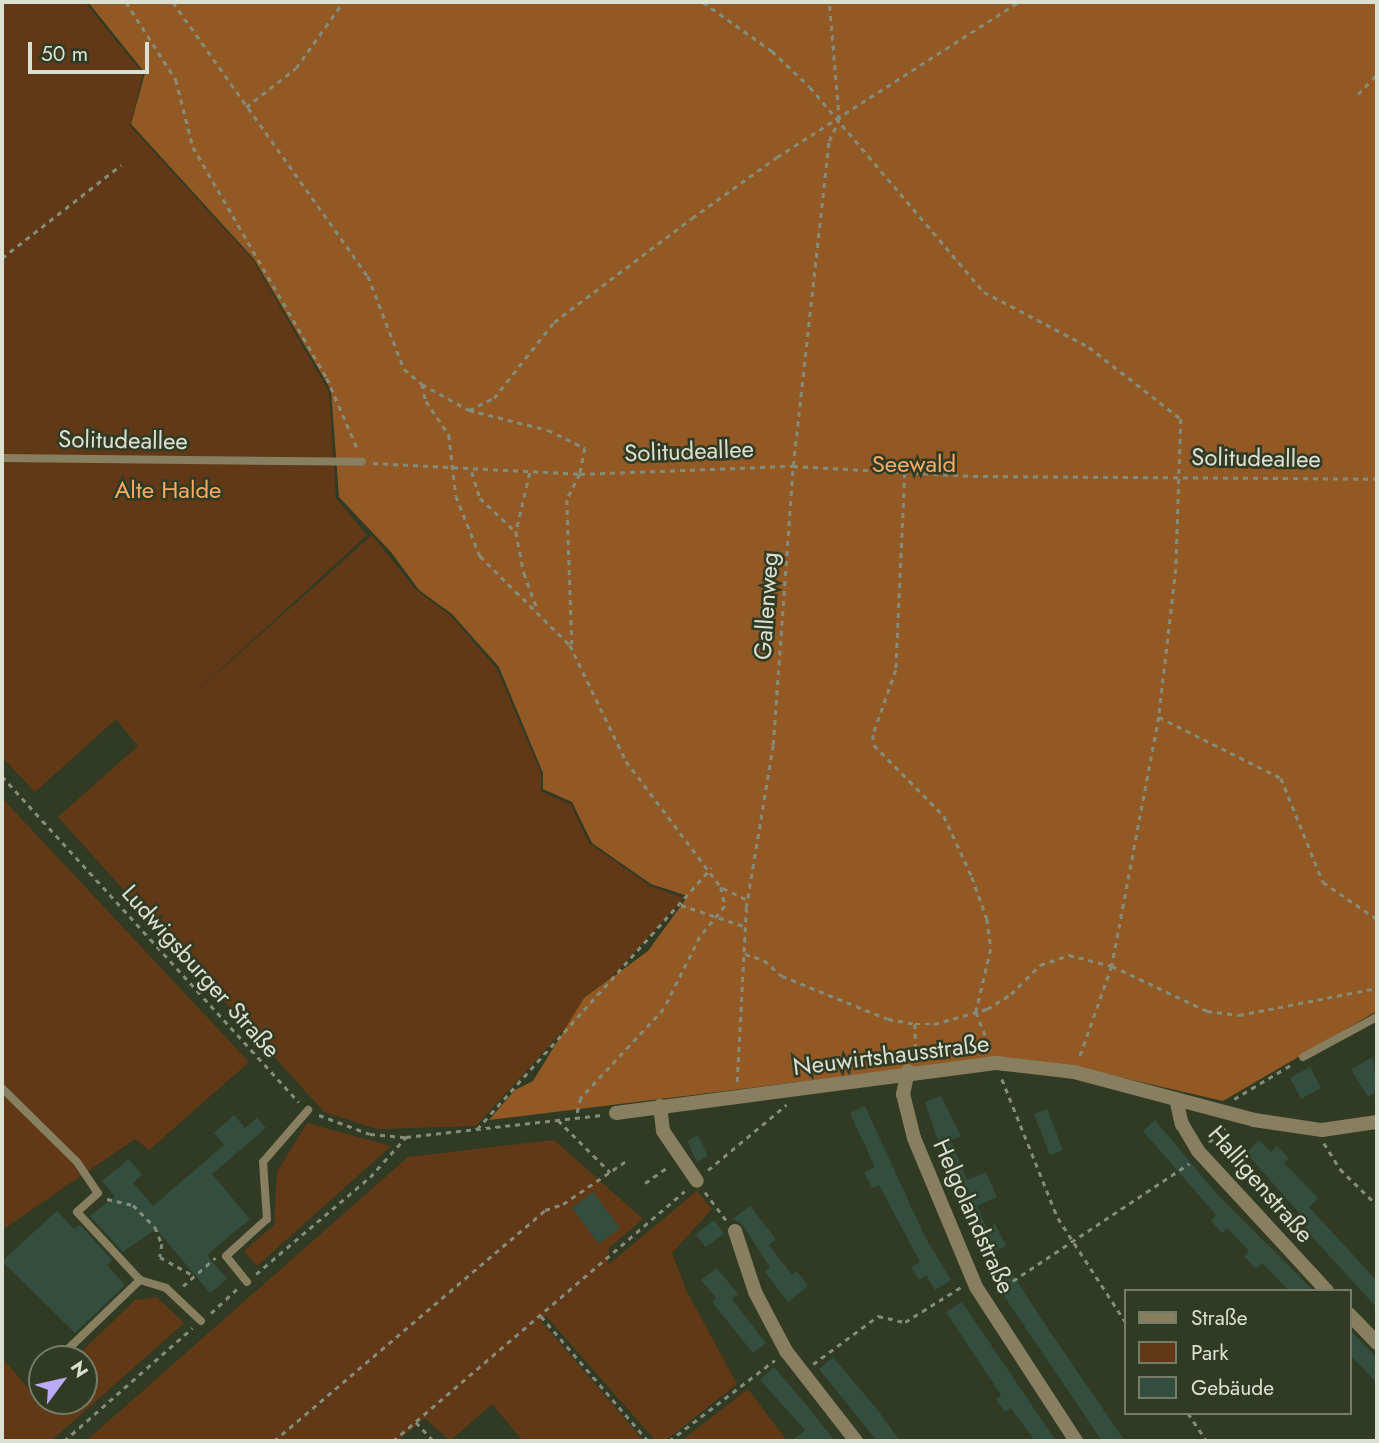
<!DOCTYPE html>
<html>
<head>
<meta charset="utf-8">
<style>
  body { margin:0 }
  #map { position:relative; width:1379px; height:1443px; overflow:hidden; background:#313b23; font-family:Jost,sans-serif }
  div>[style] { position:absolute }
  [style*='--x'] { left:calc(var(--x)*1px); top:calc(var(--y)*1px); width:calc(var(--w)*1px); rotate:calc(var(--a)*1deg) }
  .green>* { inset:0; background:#613916 }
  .forest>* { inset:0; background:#925925 }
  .building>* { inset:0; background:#334d3f }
  .path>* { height:2.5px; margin-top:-1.25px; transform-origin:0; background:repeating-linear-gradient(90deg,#858d7a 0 5px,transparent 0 10px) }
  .lane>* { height:8px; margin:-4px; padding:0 4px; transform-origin:4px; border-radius:4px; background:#887e60 }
  .street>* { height:14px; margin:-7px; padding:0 7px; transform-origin:7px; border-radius:7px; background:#887e60 }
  span { translate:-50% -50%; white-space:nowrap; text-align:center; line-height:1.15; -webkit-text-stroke:5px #313b23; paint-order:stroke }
  .street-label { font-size:24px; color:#dae0d2 }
  .park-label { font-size:24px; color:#fcaa64 }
  .frame { position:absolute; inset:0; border:4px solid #dae0d2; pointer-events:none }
  .legend { position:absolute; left:1124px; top:1289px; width:228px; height:126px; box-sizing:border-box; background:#313b23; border:2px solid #757d69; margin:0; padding:9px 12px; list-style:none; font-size:21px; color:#dae0d2 }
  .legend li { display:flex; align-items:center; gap:14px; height:35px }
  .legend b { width:35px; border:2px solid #757d69 }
  .north { position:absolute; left:28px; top:1345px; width:70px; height:70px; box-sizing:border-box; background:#313b23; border:2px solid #757d69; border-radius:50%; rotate:57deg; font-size:19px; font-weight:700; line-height:28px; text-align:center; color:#dae0d2 }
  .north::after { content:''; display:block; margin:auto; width:24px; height:32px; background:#bbaaf6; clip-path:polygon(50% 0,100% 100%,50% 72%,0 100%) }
  .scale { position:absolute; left:28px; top:42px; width:121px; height:32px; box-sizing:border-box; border:4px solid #dae0d2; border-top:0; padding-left:9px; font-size:21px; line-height:24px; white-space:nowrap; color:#dae0d2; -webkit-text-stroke:5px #313b23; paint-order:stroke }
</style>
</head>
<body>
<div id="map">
  <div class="green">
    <i style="clip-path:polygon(2px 2px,85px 2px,143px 74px,130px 126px,253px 260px,329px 392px,336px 498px,367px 535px,186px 701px,372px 535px,416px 590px,451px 616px,497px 669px,541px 773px,541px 791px,571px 805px,589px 843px,650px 886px,684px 898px,476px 1126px,377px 1129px,324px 1112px,58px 817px,138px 746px,116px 719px,35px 792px,2px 757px)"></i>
    <i style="clip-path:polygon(2px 798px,249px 1062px,149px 1150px,135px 1139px,2px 1230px)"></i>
    <i style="clip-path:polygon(307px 1123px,391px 1146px,257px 1266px,244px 1251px,274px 1225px,277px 1172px)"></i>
    <i style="clip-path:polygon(554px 1140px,643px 1219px,609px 1248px,608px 1265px,697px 1191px,712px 1209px,672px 1253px,686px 1290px,737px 1384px,665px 1441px,654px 1439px,546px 1316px,541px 1321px,644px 1441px,523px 1441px,492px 1404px,450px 1441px,425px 1418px,397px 1441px,86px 1441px,408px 1157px)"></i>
    <i style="clip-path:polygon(157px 1297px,184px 1323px,51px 1441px,2px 1441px,2px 1358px,44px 1406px,84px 1401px,84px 1359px,75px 1358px,135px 1300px)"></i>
    <i style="clip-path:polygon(748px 1389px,787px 1441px,681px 1441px)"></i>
  </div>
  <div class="forest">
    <i style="clip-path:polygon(88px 2px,1377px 2px,1377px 1011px,1223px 1101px,1072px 1066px,995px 1058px,489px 1120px,515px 1090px,533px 1081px,584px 998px,648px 951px,688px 896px,651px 884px,592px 843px,572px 802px,543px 789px,543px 773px,499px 667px,452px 614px,419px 590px,391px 552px,339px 497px,331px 390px,254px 259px,131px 124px,145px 73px)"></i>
  </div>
  <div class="building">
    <i style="clip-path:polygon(1373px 1057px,1377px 1092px,1368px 1097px,1351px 1069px)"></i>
    <i style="clip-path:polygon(1310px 1067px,1321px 1088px,1301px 1099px,1290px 1078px)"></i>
    <i style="clip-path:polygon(941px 1096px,961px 1136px,951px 1140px,967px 1180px,986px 1172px,997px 1197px,977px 1206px,987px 1228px,995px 1224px,1006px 1245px,984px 1259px,939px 1160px,944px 1158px,925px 1102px)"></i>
    <i style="clip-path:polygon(865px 1106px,925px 1237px,951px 1280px,935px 1290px,926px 1275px,919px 1280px,911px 1267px,920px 1262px,879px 1185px,872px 1188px,864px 1172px,875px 1167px,850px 1113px)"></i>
    <i style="clip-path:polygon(1047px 1109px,1063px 1150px,1050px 1155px,1034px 1114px)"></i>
    <i style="clip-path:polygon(234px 1115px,245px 1128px,257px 1118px,266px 1128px,212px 1174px,250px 1219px,207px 1255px,227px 1279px,210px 1293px,156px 1229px,123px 1252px,90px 1216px,115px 1196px,102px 1181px,129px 1159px,142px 1175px,133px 1183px,153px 1206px,224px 1145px,214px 1133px)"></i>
    <i style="clip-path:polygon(1155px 1120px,1217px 1194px,1314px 1291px,1289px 1291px,1262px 1263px,1256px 1269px,1244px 1256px,1249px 1251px,1227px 1228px,1222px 1233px,1211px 1221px,1216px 1215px,1143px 1131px)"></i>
    <i style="clip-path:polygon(698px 1135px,708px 1156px,697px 1162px,687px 1141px)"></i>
    <i style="clip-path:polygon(1259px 1140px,1271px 1152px,1277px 1146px,1289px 1158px,1284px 1163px,1318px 1198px,1309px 1207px,1377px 1281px,1377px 1308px,1304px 1228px,1309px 1224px,1246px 1153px)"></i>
    <i style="clip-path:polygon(593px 1192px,620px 1228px,599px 1244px,572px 1208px)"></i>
    <i style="clip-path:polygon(750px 1206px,776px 1239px,769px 1245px,792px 1275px,797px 1271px,808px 1286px,788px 1302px,765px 1272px,770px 1267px,742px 1224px,733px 1219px)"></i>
    <i style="clip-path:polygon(57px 1211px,74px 1229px,80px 1225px,112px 1260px,107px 1265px,125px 1285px,75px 1333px,2px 1261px)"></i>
    <i style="clip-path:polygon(714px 1220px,724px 1234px,705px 1247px,696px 1234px)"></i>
    <i style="clip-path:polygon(717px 1268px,738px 1294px,732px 1299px,766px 1343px,753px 1353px,712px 1302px,716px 1298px,701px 1280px)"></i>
    <i style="clip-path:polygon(1010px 1269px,1040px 1317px,1125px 1441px,1102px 1441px,1000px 1290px,994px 1280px)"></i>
    <i style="clip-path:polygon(962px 1302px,1035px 1410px,1056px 1441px,1035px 1441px,1011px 1408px,1005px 1412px,996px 1399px,1001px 1395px,946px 1312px)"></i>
    <i style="clip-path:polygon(1349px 1329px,1377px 1358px,1377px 1383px,1349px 1354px)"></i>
    <i style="clip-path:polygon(833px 1357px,876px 1408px,900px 1441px,877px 1441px,819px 1369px)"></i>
    <i style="clip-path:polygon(774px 1367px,808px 1407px,835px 1441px,791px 1441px,805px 1430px,760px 1380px)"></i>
  </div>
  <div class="path">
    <i style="--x:126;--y:2;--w:93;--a:57.3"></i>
    <i style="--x:176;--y:80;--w:69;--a:75.8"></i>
    <i style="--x:193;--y:147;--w:267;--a:59.9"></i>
    <i style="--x:327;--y:378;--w:78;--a:66.7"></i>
    <i style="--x:173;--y:2;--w:336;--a:54.6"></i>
    <i style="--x:368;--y:276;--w:100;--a:68.8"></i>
    <i style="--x:404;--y:369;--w:23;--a:40"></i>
    <i style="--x:422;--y:384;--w:17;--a:77"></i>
    <i style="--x:426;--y:401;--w:41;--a:55.9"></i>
    <i style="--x:449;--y:435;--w:61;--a:83.5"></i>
    <i style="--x:456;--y:496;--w:65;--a:68.2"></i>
    <i style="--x:480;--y:556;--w:127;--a:44.7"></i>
    <i style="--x:570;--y:645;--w:129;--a:64.2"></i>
    <i style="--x:626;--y:761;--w:158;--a:53"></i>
    <i style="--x:721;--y:887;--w:19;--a:78"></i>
    <i style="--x:725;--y:906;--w:40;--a:129"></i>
    <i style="--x:700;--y:937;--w:80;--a:116.6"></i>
    <i style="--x:664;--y:1009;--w:122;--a:133"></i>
    <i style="--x:581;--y:1098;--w:21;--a:104"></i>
    <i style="--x:703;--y:2;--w:85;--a:35.4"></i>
    <i style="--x:772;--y:51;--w:52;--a:43.5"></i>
    <i style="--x:810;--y:87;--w:269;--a:49.7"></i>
    <i style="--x:984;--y:292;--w:119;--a:27.6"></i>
    <i style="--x:1089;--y:347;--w:117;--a:38"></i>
    <i style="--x:1181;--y:419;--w:150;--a:91.9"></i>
    <i style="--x:1176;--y:569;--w:149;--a:96.6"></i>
    <i style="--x:1159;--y:717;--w:253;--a:100.7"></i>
    <i style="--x:1112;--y:966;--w:99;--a:109.5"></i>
    <i style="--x:1358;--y:94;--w:28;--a:-46"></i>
    <i style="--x:246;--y:107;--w:63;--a:-38"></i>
    <i style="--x:296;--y:68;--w:81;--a:-54.5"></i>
    <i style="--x:2;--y:258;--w:151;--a:-38"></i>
    <i style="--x:422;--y:384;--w:54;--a:29"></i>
    <i style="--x:469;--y:410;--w:81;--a:14.2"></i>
    <i style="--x:548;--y:430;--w:41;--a:25.9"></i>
    <i style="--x:585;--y:448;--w:26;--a:101"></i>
    <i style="--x:580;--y:474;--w:29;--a:117"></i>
    <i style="--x:567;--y:500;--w:144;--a:88"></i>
    <i style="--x:469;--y:410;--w:28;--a:-26"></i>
    <i style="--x:494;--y:398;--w:97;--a:-51.7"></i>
    <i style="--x:554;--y:322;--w:173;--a:-37"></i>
    <i style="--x:692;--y:218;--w:105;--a:-35.7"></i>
    <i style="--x:777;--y:157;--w:287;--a:-32.7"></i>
    <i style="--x:373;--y:463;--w:207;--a:3"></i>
    <i style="--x:580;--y:474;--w:213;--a:-2.2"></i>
    <i style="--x:793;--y:466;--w:180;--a:3.2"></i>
    <i style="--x:973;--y:476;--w:404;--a:0.4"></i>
    <i style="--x:472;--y:472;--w:27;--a:73"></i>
    <i style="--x:480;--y:498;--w:50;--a:43.4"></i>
    <i style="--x:530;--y:473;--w:61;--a:103.3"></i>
    <i style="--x:516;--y:532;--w:42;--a:79"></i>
    <i style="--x:524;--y:573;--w:40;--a:69.8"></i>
    <i style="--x:905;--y:473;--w:197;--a:92.6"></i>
    <i style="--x:896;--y:670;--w:69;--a:109.5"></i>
    <i style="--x:873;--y:735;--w:10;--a:84"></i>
    <i style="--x:874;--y:745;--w:100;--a:45.4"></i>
    <i style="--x:944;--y:816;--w:67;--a:65.3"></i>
    <i style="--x:972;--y:877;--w:45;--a:70.3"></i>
    <i style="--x:987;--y:919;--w:30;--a:82"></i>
    <i style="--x:991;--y:949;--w:65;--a:103.4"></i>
    <i style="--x:976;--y:1012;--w:41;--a:68.5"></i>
    <i style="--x:1159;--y:717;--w:136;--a:26.6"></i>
    <i style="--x:1281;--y:778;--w:112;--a:68"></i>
    <i style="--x:1323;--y:882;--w:65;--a:34.4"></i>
    <i style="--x:2;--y:776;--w:441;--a:47.7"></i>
    <i style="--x:723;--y:888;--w:28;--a:26"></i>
    <i style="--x:681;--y:905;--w:66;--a:18.4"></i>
    <i style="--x:745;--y:954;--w:20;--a:18"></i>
    <i style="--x:764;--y:960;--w:24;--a:42"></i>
    <i style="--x:782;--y:976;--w:114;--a:22.1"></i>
    <i style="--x:888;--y:1019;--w:27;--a:10"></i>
    <i style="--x:915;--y:1024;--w:19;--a:0"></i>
    <i style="--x:934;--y:1024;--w:55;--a:-15.8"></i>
    <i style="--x:987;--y:1009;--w:28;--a:-32"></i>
    <i style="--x:1011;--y:994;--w:41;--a:-45"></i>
    <i style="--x:1040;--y:965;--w:31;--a:-19"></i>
    <i style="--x:1069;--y:955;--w:44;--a:14.3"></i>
    <i style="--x:1112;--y:966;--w:105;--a:25.3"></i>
    <i style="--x:1207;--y:1011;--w:32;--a:7"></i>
    <i style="--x:1239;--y:1015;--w:141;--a:-11.1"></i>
    <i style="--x:915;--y:1024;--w:35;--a:88"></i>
    <i style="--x:1002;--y:1079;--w:150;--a:68.1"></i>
    <i style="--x:1058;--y:1218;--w:123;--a:57"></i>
    <i style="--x:737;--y:1082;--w:174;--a:-87"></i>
    <i style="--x:746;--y:908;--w:165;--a:-80.6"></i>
    <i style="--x:773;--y:745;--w:280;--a:-85.9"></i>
    <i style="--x:793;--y:466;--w:327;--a:-83.7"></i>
    <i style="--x:829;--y:141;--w:23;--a:-65"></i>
    <i style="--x:839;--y:120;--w:118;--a:-94.8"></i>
    <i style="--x:1234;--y:1099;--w:70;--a:-31"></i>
    <i style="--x:319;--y:1115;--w:54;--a:20.4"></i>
    <i style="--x:370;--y:1134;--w:36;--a:5"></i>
    <i style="--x:406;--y:1137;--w:197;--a:-6.4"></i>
    <i style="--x:558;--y:1120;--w:74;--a:45"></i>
    <i style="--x:477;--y:1129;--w:351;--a:-48.1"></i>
    <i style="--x:1209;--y:1142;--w:21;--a:-41"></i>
    <i style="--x:1324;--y:1143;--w:31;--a:58"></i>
    <i style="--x:1340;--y:1169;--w:52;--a:44.2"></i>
    <i style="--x:708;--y:1170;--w:102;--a:-39.8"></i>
    <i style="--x:645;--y:1183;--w:29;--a:-35"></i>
    <i style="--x:705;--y:1192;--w:35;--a:53"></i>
    <i style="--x:107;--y:1199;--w:27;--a:13"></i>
    <i style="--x:133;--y:1205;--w:31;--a:45"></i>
    <i style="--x:155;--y:1227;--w:18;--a:68"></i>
    <i style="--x:162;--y:1244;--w:13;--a:99"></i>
    <i style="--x:160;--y:1257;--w:39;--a:29"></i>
    <i style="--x:256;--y:1274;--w:150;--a:-40.4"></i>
    <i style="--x:370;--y:1177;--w:54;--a:-48"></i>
    <i style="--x:183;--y:1286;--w:43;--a:-41.2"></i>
    <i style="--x:996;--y:1292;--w:232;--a:-33.6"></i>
    <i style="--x:211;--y:1313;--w:35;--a:-43"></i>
    <i style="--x:541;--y:1316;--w:165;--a:49.4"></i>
    <i style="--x:813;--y:1364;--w:81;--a:-36.4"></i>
    <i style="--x:878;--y:1316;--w:28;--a:13"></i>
    <i style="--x:905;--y:1322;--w:66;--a:-32"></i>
    <i style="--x:1188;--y:1413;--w:34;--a:56"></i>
    <i style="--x:416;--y:1422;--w:26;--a:47"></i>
    <i style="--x:64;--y:1441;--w:171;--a:-41.4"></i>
    <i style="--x:274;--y:1441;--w:356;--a:-40.4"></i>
    <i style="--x:545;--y:1210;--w:19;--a:-18"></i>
    <i style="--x:563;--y:1204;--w:76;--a:-34.3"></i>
    <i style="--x:393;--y:1441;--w:384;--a:-40.6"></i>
    <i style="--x:669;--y:1441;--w:133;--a:-37.4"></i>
  </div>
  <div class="lane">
    <i style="--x:2;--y:458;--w:360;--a:0.6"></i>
    <i style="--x:1303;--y:1057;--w:84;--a:-28.4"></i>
    <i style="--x:2;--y:1088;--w:105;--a:44.6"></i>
    <i style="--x:77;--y:1162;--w:37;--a:56"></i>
    <i style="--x:98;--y:1193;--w:28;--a:138"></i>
    <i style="--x:77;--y:1212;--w:93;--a:47.2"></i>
    <i style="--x:247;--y:1282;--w:33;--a:-129"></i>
    <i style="--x:226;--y:1256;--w:55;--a:-42.1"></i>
    <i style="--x:267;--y:1219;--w:57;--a:-94"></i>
    <i style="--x:263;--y:1162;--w:69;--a:-49.1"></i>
    <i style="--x:66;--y:1351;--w:103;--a:-43.8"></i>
    <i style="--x:140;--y:1280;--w:27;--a:17"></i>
    <i style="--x:166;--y:1288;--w:48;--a:43.3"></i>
  </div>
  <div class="street">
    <i style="--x:908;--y:1071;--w:24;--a:102"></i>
    <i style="--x:903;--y:1094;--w:45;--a:76"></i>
    <i style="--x:914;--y:1138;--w:161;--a:67.4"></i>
    <i style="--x:976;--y:1287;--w:184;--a:57"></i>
    <i style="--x:1176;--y:1099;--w:26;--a:77"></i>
    <i style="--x:1182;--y:1124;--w:31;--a:59"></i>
    <i style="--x:1198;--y:1151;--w:190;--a:47.3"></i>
    <i style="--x:660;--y:1106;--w:25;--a:83"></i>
    <i style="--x:663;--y:1131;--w:60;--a:55.8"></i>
    <i style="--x:616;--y:1113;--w:383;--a:-7.5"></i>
    <i style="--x:996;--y:1063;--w:79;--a:6.6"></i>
    <i style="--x:1074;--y:1072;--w:186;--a:14.9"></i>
    <i style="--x:1254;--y:1120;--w:69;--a:8.4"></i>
    <i style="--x:1322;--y:1130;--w:56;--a:-8.3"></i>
    <i style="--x:735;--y:1231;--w:64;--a:71.8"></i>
    <i style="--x:755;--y:1292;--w:67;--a:62.3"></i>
    <i style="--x:786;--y:1351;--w:114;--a:52.1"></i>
    <i style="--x:1349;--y:1314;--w:40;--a:46"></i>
  </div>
  <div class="street-label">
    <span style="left:123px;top:440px;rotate:1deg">Solitudeallee</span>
    <span style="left:689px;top:451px;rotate:-2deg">Solitudeallee</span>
    <span style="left:1256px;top:458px;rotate:1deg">Solitudeallee</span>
    <span style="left:766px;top:606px;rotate:-86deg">Gallenweg</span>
    <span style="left:201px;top:971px;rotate:48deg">Ludwigsburger Straße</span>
    <span style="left:891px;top:1055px;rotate:-7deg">Neuwirtshausstraße</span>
    <span style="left:1261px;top:1184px;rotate:49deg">Halligenstraße</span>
    <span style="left:974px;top:1216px;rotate:66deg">Helgolandstraße</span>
  </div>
  <div class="park-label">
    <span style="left:914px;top:464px">Seewald</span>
    <span style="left:168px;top:490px">Alte Halde</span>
  </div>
  <div class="frame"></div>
  <ul class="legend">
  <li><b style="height:9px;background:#887e60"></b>Straße</li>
  <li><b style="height:19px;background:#613916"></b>Park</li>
  <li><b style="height:19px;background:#334d3f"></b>Gebäude</li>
  </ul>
  <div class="north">N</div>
  <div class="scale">50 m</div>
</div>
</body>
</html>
